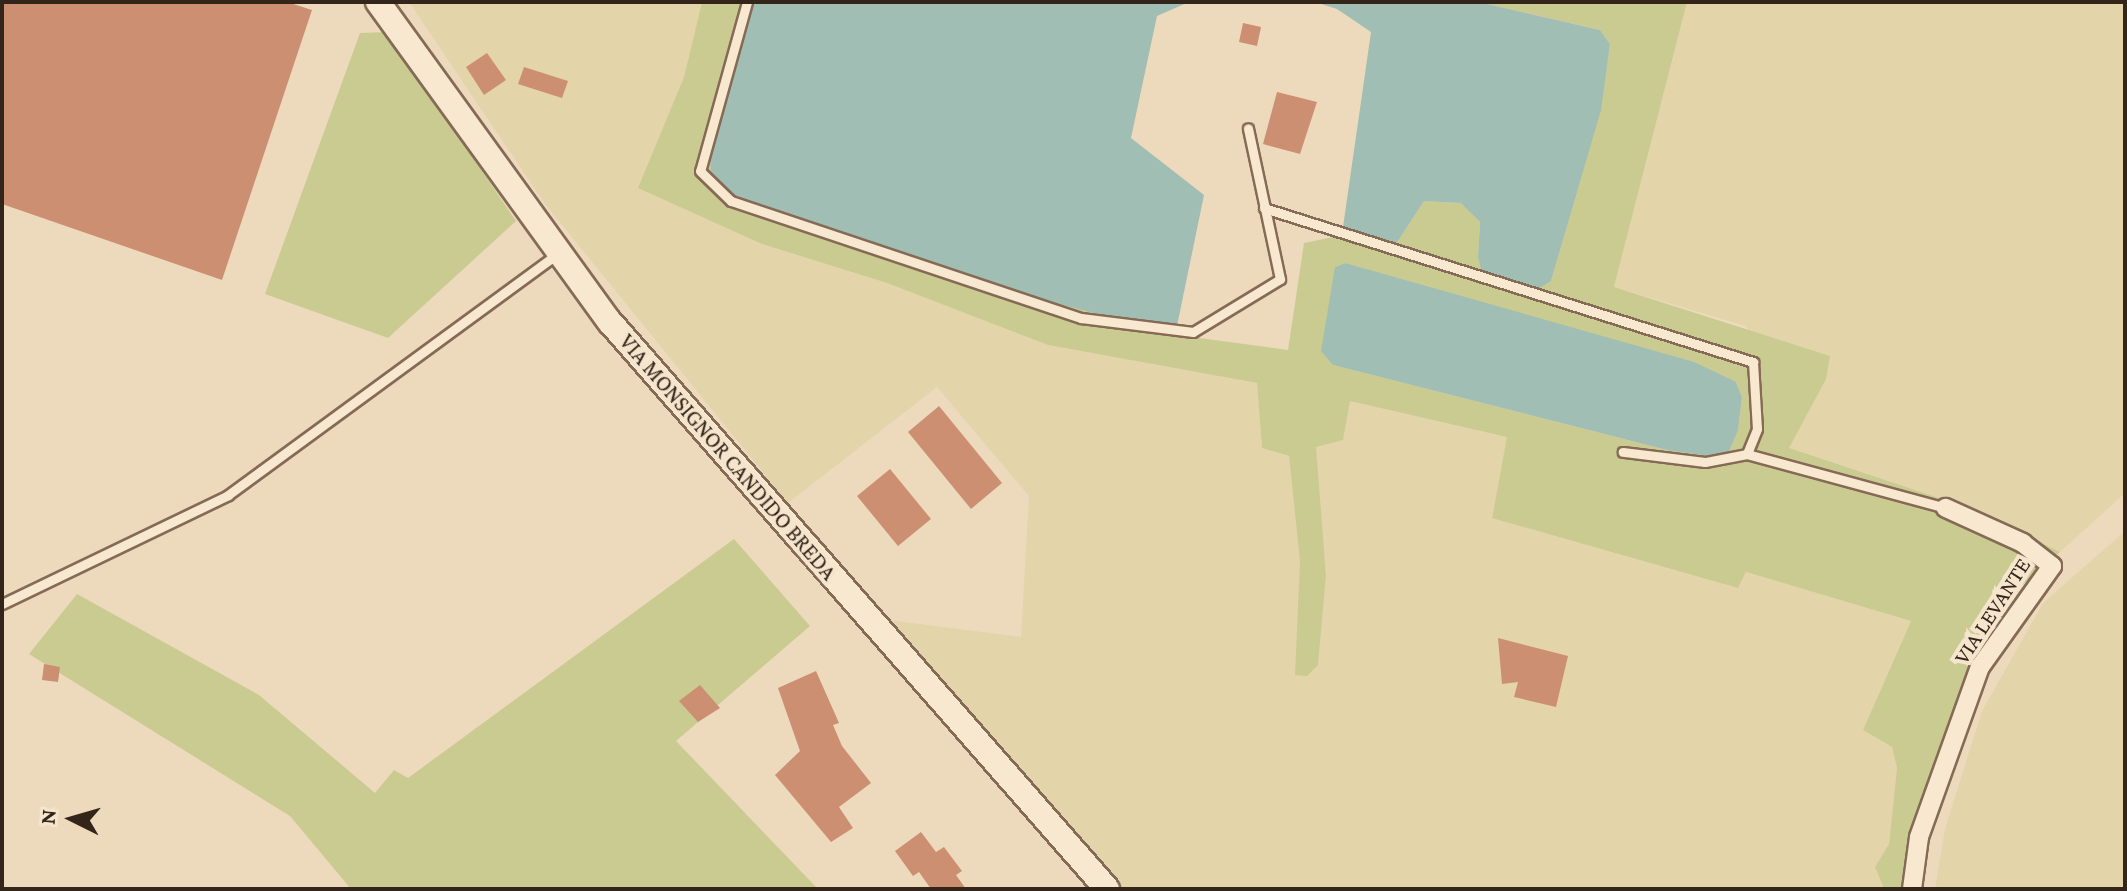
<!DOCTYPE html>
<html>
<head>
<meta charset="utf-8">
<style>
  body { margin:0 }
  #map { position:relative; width:2127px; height:891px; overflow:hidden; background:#eddabd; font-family:"Crimson Pro",serif }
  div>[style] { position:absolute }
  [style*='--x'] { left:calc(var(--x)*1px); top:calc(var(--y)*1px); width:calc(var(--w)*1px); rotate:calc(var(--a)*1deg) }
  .farmland>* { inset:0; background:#e3d4aa }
  .green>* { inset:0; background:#cacb91 }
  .water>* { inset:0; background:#a0beb3 }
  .building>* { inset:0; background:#cc8f72 }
  .roads { filter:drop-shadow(2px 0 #856a56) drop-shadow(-2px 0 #856a56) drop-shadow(0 2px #856a56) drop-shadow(0 -2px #856a56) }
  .service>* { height:9px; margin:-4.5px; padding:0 4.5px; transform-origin:4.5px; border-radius:4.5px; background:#f8e8cf }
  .minor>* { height:18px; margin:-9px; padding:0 9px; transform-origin:9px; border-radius:9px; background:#f8e8cf }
  .secondary>* { height:24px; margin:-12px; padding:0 12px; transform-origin:12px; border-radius:12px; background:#f8e8cf }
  span { translate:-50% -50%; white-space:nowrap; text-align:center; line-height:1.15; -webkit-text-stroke:8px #f5e5cc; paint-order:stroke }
  .street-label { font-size:22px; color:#34251b }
  .frame { position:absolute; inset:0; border:4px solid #34251b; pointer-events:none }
  .north { position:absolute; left:32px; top:779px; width:80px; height:80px; -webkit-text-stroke:6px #f5e5cc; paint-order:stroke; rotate:275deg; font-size:22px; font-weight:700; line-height:32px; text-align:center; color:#34251b }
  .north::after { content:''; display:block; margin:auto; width:28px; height:36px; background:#34251b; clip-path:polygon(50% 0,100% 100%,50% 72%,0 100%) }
</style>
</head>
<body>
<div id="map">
  <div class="farmland">
    <i style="clip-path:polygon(409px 2px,702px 2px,684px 77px,639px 187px,762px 244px,887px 283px,1048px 345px,1257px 383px,1262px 448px,1289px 456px,1300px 562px,1318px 664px,1326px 576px,1315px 447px,1350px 401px,1508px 437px,1492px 517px,1738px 588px,1746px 572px,1911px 621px,1863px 730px,1892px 747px,1897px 768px,1889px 844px,1875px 867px,1884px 889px,1108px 889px,880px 619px,1021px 637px,1029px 496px,937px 387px,788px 503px,545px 204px)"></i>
    <i style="clip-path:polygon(1687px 2px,2125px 2px,2125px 493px,2060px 552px,1969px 508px,1788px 448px,1800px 421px,1746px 326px,1614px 287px)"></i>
    <i style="clip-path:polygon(2125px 531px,2125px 889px,1935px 889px,1945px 829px,1982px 711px,2043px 603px)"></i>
  </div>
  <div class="green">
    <i style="clip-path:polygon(evenodd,702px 2px,753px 2px,710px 155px,1177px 335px,1288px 350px,1304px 243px,1343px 235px,1398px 241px,1424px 201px,1462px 203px,1480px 222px,1478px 257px,1551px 281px,1600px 110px,1610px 44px,1600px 30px,1479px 2px,1687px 2px,1614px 287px,1830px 356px,1826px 379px,1789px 448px,1969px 508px,2060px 552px,2021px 586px,1957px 699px,1918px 823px,1907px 889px,1884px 889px,1875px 867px,1889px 844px,1897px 768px,1892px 747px,1863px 730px,1911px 621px,1746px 572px,1738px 588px,1492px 518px,1507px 437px,1350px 401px,1343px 440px,1316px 447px,1326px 576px,1318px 665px,1307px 676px,1295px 675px,1300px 562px,1289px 456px,1262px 448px,1257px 383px,1048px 345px,887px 283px,762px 244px,638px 188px,684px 77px,702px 2px,1345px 263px,1736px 382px,1742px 397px,1738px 430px,1667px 450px,1333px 365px,1335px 267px,1345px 263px)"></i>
    <i style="clip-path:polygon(388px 32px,516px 221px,388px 338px,265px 294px,360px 33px)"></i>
    <i style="clip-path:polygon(734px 539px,810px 626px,676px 741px,818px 889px,351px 889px,290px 816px,29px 654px,77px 594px,259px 695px,375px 793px,394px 770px,408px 778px)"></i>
  </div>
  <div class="water">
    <i style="clip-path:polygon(753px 2px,1189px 2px,1157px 16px,1131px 138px,1204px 195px,1177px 326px,1125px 321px,1021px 294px,736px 198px,711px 174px,710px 155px)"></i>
    <i style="clip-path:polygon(1315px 2px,1479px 2px,1600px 30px,1610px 44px,1601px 110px,1551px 281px,1531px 293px,1484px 280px,1478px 257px,1480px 222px,1461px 203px,1424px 201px,1398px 241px,1387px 245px,1342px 234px,1371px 32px,1337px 9px)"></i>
    <i style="clip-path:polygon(1345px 263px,1694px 362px,1736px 382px,1742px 397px,1738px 430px,1729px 451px,1718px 457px,1667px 450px,1333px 365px,1321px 351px,1335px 267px)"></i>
  </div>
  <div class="building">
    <i style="clip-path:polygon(2px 2px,287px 2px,312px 10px,222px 280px,2px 204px)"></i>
    <i style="clip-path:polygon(1243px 23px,1261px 27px,1257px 46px,1239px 42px)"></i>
    <i style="clip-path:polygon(487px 53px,506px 80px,484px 95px,466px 67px)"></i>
    <i style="clip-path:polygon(524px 67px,568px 81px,562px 98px,518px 84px)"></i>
    <i style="clip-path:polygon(1277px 92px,1317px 102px,1300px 154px,1263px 144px)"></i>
    <i style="clip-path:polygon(939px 406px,1002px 483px,971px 509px,908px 432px)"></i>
    <i style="clip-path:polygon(890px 469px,931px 519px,898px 546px,857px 496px)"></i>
    <i style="clip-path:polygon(1498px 638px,1568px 656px,1556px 707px,1514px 697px,1518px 682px,1502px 684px)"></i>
    <i style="clip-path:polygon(44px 664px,60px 667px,58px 682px,42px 680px)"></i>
    <i style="clip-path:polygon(816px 671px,839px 723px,833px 725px,842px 746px,871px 783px,839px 807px,853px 828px,831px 842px,775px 775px,800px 751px,778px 688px)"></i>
    <i style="clip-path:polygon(700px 685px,720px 708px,698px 722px,679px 701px)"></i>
    <i style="clip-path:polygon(921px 832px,936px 852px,944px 847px,962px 871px,956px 875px,966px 889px,931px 889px,919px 872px,913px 876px,895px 851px)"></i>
  </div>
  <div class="roads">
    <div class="service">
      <i style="--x:747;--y:2;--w:175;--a:105.5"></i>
      <i style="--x:700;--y:171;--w:43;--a:44.1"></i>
      <i style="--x:731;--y:201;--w:369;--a:18.5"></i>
      <i style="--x:1081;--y:318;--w:113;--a:7.1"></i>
      <i style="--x:1193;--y:332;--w:102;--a:-31.3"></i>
      <i style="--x:1280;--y:279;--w:154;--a:-102"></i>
      <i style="--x:1264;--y:208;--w:513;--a:17.48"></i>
      <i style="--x:1753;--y:362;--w:67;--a:86.6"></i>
      <i style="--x:1757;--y:429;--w:27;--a:112"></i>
      <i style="--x:1747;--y:454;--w:43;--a:169.2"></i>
      <i style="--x:1705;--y:462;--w:83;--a:-173"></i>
      <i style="--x:1747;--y:454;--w:206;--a:15.2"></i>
      <i style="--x:2;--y:604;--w:251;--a:-25.7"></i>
      <i style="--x:228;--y:495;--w:410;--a:-36.2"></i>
    </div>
    <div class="minor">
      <i style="--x:1912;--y:889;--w:52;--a:-82.3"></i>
      <i style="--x:1919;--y:837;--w:181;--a:-70.3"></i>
      <i style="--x:1980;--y:667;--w:124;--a:-54.5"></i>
      <i style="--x:2052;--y:566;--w:37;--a:-142"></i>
      <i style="--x:2023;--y:543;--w:85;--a:-155.6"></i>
    </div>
    <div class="secondary">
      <i style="--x:378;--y:2;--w:395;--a:54.1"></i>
      <i style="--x:610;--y:322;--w:754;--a:48.76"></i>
    </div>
  </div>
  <div class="street-label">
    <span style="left:728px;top:457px;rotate:49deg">VIA MONSIGNOR CANDIDO BREDA</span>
    <span style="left:1992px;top:611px;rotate:-57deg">VIA LEVANTE</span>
  </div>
  <div class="frame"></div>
  <div class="north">N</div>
</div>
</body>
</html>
